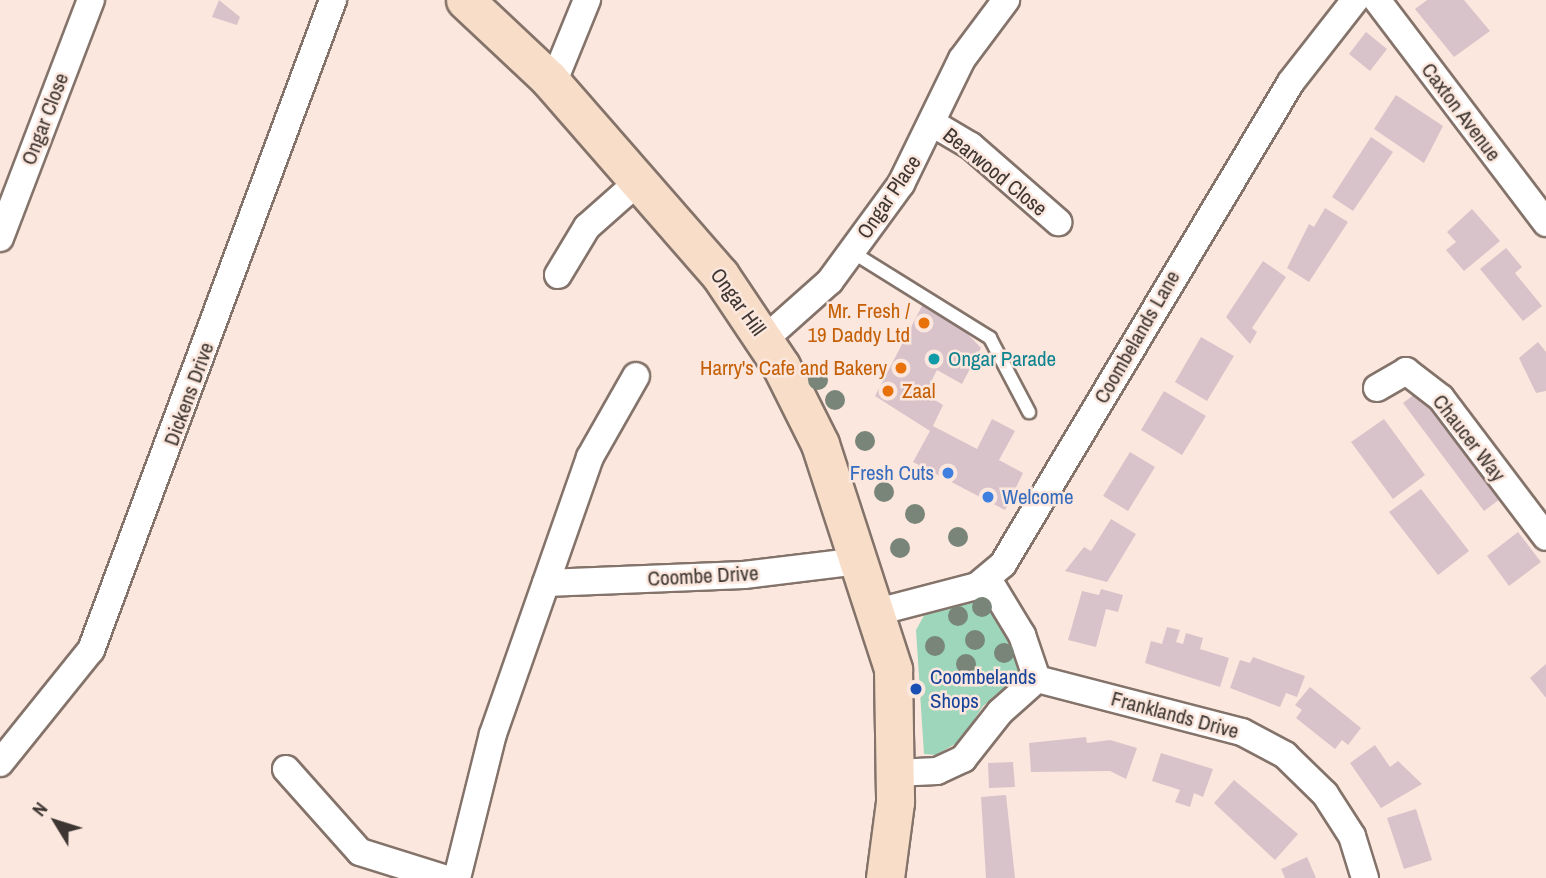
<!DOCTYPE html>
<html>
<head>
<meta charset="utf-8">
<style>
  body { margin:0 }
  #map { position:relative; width:1546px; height:878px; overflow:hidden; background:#fbe7dd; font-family:"Archivo Narrow",sans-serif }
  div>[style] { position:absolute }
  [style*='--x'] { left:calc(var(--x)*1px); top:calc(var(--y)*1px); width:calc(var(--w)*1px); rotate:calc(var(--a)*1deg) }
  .green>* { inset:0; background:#9dd6bb }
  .building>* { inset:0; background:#d9c3ca }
  .roads { filter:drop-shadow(2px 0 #84736a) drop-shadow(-2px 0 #84736a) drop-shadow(0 2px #84736a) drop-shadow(0 -2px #84736a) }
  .lane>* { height:12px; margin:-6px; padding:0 6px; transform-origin:6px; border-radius:6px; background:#fff }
  .street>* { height:26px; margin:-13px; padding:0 13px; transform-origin:13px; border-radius:13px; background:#fff }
  .secondary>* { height:37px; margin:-18.5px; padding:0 18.5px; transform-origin:18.5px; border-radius:18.5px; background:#f8dec9 }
  .trees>* { width:20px; height:20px; margin:-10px; border-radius:50%; background:#788578 }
  .dots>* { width:19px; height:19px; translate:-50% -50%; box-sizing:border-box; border:4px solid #fbe7dd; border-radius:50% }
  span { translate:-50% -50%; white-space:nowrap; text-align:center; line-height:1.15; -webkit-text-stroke:5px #fbe7dd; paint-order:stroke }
  .street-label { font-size:21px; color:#3e3632 }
  .food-label { font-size:21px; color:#c56008 }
  .right { translate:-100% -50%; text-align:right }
  .left { translate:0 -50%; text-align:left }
  .culture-label { font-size:21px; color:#0d838f }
  .shop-label { font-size:21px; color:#366cbe }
  .transit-label { font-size:21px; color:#164399 }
  .north { position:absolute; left:21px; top:787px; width:70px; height:70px; -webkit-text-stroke:5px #fbe7dd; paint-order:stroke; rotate:308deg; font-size:19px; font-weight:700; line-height:28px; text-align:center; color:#3e3632 }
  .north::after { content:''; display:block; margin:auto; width:24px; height:32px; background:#3e3632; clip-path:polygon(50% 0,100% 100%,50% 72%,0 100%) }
</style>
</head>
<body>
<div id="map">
  <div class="green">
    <i style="clip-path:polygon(960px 601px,984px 602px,996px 611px,1015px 640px,1023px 671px,983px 706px,960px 741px,936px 755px,924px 754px,916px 630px,926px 612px)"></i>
  </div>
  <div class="building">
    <i style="clip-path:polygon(219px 0,240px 17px,237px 25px,212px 17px)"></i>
    <i style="clip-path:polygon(1427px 0,1464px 0,1490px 31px,1454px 57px,1415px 9px)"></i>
    <i style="clip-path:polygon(1366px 32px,1387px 49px,1370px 71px,1349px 54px)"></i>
    <i style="clip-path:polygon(1396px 95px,1443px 126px,1424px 163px,1374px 129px)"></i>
    <i style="clip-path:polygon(1371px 137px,1393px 152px,1353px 211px,1332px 197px)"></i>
    <i style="clip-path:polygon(1325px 208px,1348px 222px,1309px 282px,1287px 268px,1309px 224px,1314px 227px)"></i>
    <i style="clip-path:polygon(1472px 209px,1500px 241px,1464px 271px,1446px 250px,1456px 242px,1447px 232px)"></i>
    <i style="clip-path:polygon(1506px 248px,1522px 267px,1515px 273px,1542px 306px,1523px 321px,1480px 269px)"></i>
    <i style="clip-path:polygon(1263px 261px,1286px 277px,1252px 328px,1257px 332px,1250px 344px,1226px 317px)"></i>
    <i style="clip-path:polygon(923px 304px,959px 325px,981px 348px,962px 384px,937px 370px,925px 394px,943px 405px,933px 426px,977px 449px,992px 419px,1015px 431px,999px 460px,1023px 473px,1005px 510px,913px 462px,930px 431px,875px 396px)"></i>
    <i style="clip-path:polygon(1201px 337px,1234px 356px,1207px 401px,1175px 382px)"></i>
    <i style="clip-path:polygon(1538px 342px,1546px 352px,1546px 391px,1536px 393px,1519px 358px)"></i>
    <i style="clip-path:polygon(1164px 391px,1206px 416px,1182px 455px,1141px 430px)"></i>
    <i style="clip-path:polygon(1419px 391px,1500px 499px,1484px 511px,1403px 403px)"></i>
    <i style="clip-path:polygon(1384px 419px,1425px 475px,1393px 499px,1351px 442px)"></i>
    <i style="clip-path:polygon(1130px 452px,1155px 467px,1128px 511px,1103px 496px)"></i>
    <i style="clip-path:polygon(1421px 489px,1469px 551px,1438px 575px,1389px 512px)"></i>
    <i style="clip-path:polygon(1111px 519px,1136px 534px,1107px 582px,1065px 571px,1084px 547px,1091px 551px)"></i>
    <i style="clip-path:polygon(1518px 532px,1541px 562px,1509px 586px,1487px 556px)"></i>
    <i style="clip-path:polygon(1101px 589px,1123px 595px,1118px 612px,1106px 609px,1096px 647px,1068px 640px,1082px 591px,1099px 595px)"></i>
    <i style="clip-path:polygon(1167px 627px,1180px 630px,1176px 642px,1183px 644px,1186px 633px,1203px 638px,1200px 649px,1229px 658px,1220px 687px,1145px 663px,1151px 641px,1162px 644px)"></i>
    <i style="clip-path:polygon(1253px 657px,1305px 676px,1297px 697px,1286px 693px,1280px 707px,1230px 688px,1240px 660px,1250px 663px)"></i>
    <i style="clip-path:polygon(1546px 664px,1546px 698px,1530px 678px)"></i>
    <i style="clip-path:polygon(1310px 687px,1361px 728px,1348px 745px,1342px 740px,1335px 749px,1296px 718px,1302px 710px,1295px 705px)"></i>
    <i style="clip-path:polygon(1086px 737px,1087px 743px,1110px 740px,1137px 748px,1126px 779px,1110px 771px,1031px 772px,1029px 743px)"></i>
    <i style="clip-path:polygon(1375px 745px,1390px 767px,1398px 761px,1422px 784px,1381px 808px,1350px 763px)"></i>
    <i style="clip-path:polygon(1161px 753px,1213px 769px,1203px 797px,1194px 793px,1190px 807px,1175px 802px,1180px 790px,1152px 781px)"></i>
    <i style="clip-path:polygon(1013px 762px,1015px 787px,989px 788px,988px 763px)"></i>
    <i style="clip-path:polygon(1234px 780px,1298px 834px,1275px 860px,1214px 803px)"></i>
    <i style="clip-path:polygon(1006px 795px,1015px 878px,986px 878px,981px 797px)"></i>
    <i style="clip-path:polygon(1416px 809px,1432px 860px,1404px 869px,1387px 818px)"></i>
    <i style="clip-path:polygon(1307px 857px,1316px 878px,1285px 878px,1281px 869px)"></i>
  </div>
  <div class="roads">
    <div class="lane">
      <i style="--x:852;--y:252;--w:163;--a:31.9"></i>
      <i style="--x:990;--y:338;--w:84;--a:62.2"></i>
    </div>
    <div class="street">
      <i style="--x:1377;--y:0;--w:280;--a:52.8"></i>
      <i style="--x:549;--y:79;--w:12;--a:-42"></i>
      <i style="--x:558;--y:71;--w:77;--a:-67.8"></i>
      <i style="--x:932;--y:123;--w:45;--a:30.5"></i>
      <i style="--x:971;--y:146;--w:116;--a:41.1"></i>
      <i style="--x:0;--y:238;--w:255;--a:-69.1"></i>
      <i style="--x:558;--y:275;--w:56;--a:-58.9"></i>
      <i style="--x:587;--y:227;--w:69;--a:-41.5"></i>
      <i style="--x:765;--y:339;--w:87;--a:-41.7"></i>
      <i style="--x:830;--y:281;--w:120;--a:-53.8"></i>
      <i style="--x:901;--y:184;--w:139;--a:-64"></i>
      <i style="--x:962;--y:59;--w:74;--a:-53.3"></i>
      <i style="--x:1377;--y:388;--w:34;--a:-30"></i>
      <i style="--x:1406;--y:371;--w:44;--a:37.6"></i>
      <i style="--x:1441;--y:398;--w:174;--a:52.9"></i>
      <i style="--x:988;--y:579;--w:66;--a:58.7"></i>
      <i style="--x:1022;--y:635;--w:46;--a:71.2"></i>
      <i style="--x:546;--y:583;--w:198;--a:-2.3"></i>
      <i style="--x:744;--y:575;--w:117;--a:-6.9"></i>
      <i style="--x:877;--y:612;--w:103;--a:-14.6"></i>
      <i style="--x:977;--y:586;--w:34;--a:-40"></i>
      <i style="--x:1003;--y:564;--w:561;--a:-59.14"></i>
      <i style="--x:1291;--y:82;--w:104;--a:-52"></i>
      <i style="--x:1037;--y:679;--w:212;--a:14.5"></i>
      <i style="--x:1242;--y:732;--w:49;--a:28.1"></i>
      <i style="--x:1285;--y:755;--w:56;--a:44.3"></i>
      <i style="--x:1325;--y:794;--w:50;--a:57.3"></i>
      <i style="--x:1352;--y:836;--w:44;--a:72.8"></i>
      <i style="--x:0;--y:763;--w:145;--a:-51.2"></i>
      <i style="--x:91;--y:650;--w:694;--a:-69.58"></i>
      <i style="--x:286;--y:769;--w:111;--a:48.3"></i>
      <i style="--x:360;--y:852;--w:87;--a:17.4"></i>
      <i style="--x:895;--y:773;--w:42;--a:-2.7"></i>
      <i style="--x:937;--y:771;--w:29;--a:-25"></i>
      <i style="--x:963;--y:759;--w:60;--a:-51.8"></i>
      <i style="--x:1000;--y:712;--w:50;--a:-41.7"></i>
      <i style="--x:457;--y:878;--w:148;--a:-76"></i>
      <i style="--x:493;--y:734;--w:293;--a:-70.7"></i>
      <i style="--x:590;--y:457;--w:93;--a:-60.4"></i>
    </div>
    <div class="secondary">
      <i style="--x:465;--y:0;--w:115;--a:43.2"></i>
      <i style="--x:549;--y:79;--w:260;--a:48.9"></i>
      <i style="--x:720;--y:275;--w:110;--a:56.2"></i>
      <i style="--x:781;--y:366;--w:87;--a:63.4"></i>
      <i style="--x:820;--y:444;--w:237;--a:72"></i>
      <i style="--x:893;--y:669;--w:133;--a:89.1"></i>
      <i style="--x:895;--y:802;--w:77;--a:97.5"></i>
    </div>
  </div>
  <div class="trees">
    <i style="left:818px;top:380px"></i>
    <i style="left:835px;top:400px"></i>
    <i style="left:865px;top:441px"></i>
    <i style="left:884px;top:492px"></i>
    <i style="left:915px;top:514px"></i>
    <i style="left:958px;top:537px"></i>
    <i style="left:900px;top:548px"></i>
    <i style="left:982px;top:607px"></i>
    <i style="left:958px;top:616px"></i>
    <i style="left:975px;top:640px"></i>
    <i style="left:935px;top:646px"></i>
    <i style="left:1004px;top:653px"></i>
    <i style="left:966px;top:664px"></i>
  </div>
  <div class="dots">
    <i style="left:924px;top:323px;background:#e8710a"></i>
    <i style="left:934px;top:359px;background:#0f9aa8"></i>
    <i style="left:901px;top:368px;background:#e8710a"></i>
    <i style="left:888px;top:391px;background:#e8710a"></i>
    <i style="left:948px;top:473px;background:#3f7fe0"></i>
    <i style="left:988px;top:497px;background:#3f7fe0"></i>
    <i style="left:916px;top:689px;background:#1a4fb4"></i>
  </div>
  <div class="street-label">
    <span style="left:1461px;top:112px;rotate:53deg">Caxton Avenue</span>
    <span style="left:45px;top:119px;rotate:-69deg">Ongar Close</span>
    <span style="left:995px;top:172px;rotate:39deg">Bearwood Close</span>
    <span style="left:889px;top:197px;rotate:-56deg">Ongar Place</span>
    <span style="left:738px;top:302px;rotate:54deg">Ongar Hill</span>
    <span style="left:1137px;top:337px;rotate:-60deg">Coombelands Lane</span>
    <span style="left:189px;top:394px;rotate:-70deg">Dickens Drive</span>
    <span style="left:1469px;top:438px;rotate:52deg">Chaucer Way</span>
    <span style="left:703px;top:576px;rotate:-3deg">Coombe Drive</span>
    <span style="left:1175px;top:715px;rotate:15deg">Franklands Drive</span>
  </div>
  <div class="food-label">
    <span class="right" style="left:910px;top:323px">Mr. Fresh /<br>19 Daddy Ltd</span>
    <span class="right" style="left:887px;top:368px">Harry's Cafe and Bakery</span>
    <span class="left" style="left:902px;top:391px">Zaal</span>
  </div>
  <div class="culture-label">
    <span class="left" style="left:948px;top:359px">Ongar Parade</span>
  </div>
  <div class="shop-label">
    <span class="right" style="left:934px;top:473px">Fresh Cuts</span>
    <span class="left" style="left:1002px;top:497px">Welcome</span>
  </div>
  <div class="transit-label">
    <span class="left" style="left:930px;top:689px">Coombelands<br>Shops</span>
  </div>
  <div class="north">N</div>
</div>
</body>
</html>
